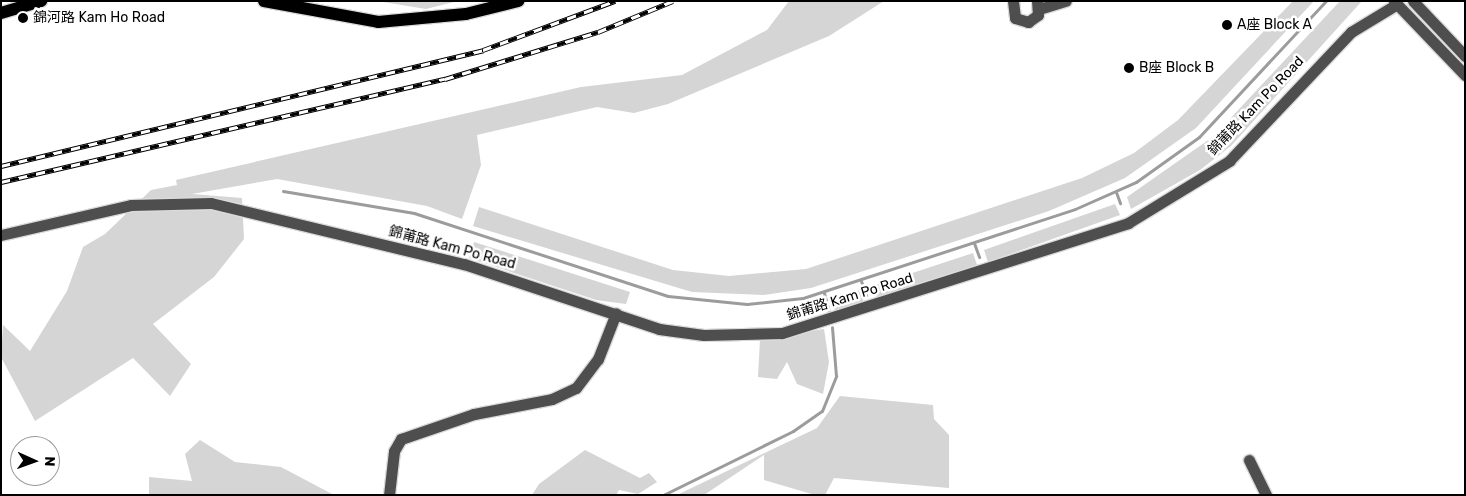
<!DOCTYPE html>
<html>
<head>
<meta charset="utf-8">
<style>
  body { margin:0 }
  #map { position:relative; width:1466px; height:496px; overflow:hidden; background:#fff; font-family:Rubik,"Noto Sans TC",sans-serif }
  div>[style] { position:absolute }
  [style*='--x'] { left:calc(var(--x)*1px); top:calc(var(--y)*1px); width:calc(var(--w)*1px); rotate:calc(var(--a)*1deg) }
  .green>* { inset:0; background:#d5d5d5 }
  .stream>* { height:3px; margin:-1.5px; padding:0 1.5px; transform-origin:1.5px; border-radius:1.5px; background:#9c9c9c }
  .roads { filter:drop-shadow(1px 0 #dbdbdb) drop-shadow(-1px 0 #dbdbdb) drop-shadow(0 1px #dbdbdb) drop-shadow(0 -1px #dbdbdb) }
  .minor>* { height:11px; margin:-5.5px; padding:0 5.5px; transform-origin:5.5px; border-radius:5.5px; background:#4e4e4e }
  .major>* { height:12px; margin:-6px; padding:0 6px; transform-origin:6px; border-radius:6px; background:#000 }
  .rail>* { height:5px; margin-top:-2.5px; transform-origin:0; background:repeating-linear-gradient(90deg,#fff 0 9px,#000 0 18px); box-sizing:border-box; border-block:1px solid #000 }
  .dots>* { width:14px; height:14px; translate:-50% -50%; box-sizing:border-box; border:2px solid #fff; border-radius:50% }
  span { translate:-50% -50%; white-space:nowrap; text-align:center; line-height:1.15; -webkit-text-stroke:5px #fff; paint-order:stroke }
  .poi-label { font-size:14px; color:#000 }
  .left { translate:0 -50%; text-align:left }
  .street-label { font-size:14px; color:#000 }
  .frame { position:absolute; inset:0; border:2px solid #000; pointer-events:none }
  .north { position:absolute; left:10px; top:436px; width:50px; height:50px; box-sizing:border-box; background:#fff; border:1px solid #999; border-radius:50%; rotate:92deg; font-size:14px; font-weight:700; line-height:20px; text-align:center; color:#000 }
  .north::after { content:''; display:block; margin:auto; width:18px; height:22px; background:#000; clip-path:polygon(50% 0,100% 100%,50% 72%,0 100%) }
</style>
</head>
<body>
<div id="map">
  <div class="green">
    <i style="clip-path:polygon(377px 1px,458px 1px,426px 9px)"></i>
    <i style="clip-path:polygon(789px 1px,884px 1px,829px 36px,668px 104px,634px 113px,597px 107px,477px 135px,481px 165px,462px 219px,427px 206px,277px 179px,192px 194px,242px 198px,244px 239px,214px 277px,153px 324px,191px 364px,170px 396px,133px 358px,35px 421px,1px 357px,3px 325px,30px 351px,67px 291px,83px 247px,105px 234px,151px 190px,177px 185px,176px 180px,581px 87px,682px 75px,767px 30px)"></i>
    <i style="clip-path:polygon(1293px 1px,1314px 1px,1196px 128px,1125px 178px,1049px 211px,811px 288px,764px 295px,692px 292px,473px 226px,479px 207px,673px 270px,729px 276px,806px 269px,1082px 178px,1134px 153px,1178px 120px)"></i>
    <i style="clip-path:polygon(1340px 1px,1362px 1px,1231px 146px,1200px 170px,1131px 209px,1127px 197px,1214px 136px)"></i>
    <i style="clip-path:polygon(1115px 204px,1120px 215px,988px 262px,984px 250px)"></i>
    <i style="clip-path:polygon(474px 242px,630px 292px,626px 304px,596px 300px,469px 258px)"></i>
    <i style="clip-path:polygon(973px 253px,977px 265px,877px 299px,873px 286px)"></i>
    <i style="clip-path:polygon(860px 290px,864px 303px,835px 311px,832px 299px)"></i>
    <i style="clip-path:polygon(824px 329px,829px 362px,823px 394px,797px 384px,787px 362px,777px 379px,758px 377px,760px 339px)"></i>
    <i style="clip-path:polygon(840px 396px,933px 405px,934px 419px,949px 435px,949px 488px,834px 478px,825px 495px,815px 495px,764px 480px,764px 455px,704px 495px,677px 495px,817px 428px)"></i>
    <i style="clip-path:polygon(200px 440px,235px 462px,281px 467px,334px 495px,149px 495px,149px 477px,192px 481px,185px 454px)"></i>
    <i style="clip-path:polygon(585px 450px,640px 478px,649px 473px,657px 482px,638px 494px,619px 490px,616px 495px,532px 495px,539px 484px)"></i>
  </div>
  <div class="stream">
    <i style="--x:283;--y:191;--w:133;--a:9.5"></i>
    <i style="--x:414;--y:213;--w:267;--a:18.1"></i>
    <i style="--x:668;--y:296;--w:79;--a:5.8"></i>
    <i style="--x:747;--y:304;--w:56;--a:-6.1"></i>
    <i style="--x:803;--y:298;--w:286;--a:-18.1"></i>
    <i style="--x:1075;--y:209;--w:67;--a:-23.9"></i>
    <i style="--x:1136;--y:182;--w:77;--a:-35.5"></i>
    <i style="--x:1199;--y:137;--w:186;--a:-47"></i>
    <i style="--x:1116;--y:192;--w:12;--a:70"></i>
    <i style="--x:974;--y:243;--w:15;--a:70"></i>
    <i style="--x:861;--y:281;--w:15;--a:70"></i>
    <i style="--x:824;--y:293;--w:20;--a:75"></i>
    <i style="--x:663;--y:495;--w:145;--a:-26.2"></i>
    <i style="--x:793;--y:431;--w:35;--a:-35"></i>
    <i style="--x:822;--y:411;--w:38;--a:-68"></i>
    <i style="--x:836;--y:376;--w:49;--a:-94.7"></i>
  </div>
  <div class="roads">
    <div class="minor">
      <i style="--x:1013;--y:1;--w:17;--a:83"></i>
      <i style="--x:1015;--y:18;--w:14;--a:17"></i>
      <i style="--x:1028;--y:22;--w:12;--a:-35"></i>
      <i style="--x:1038;--y:15;--w:14;--a:-94"></i>
      <i style="--x:1394;--y:1;--w:103;--a:46.2"></i>
      <i style="--x:1413;--y:1;--w:76;--a:46.6"></i>
      <i style="--x:1039;--y:9;--w:28;--a:-17"></i>
      <i style="--x:1;--y:235;--w:133;--a:-13"></i>
      <i style="--x:131;--y:205;--w:80;--a:-1.4"></i>
      <i style="--x:211;--y:203;--w:260;--a:13.6"></i>
      <i style="--x:464;--y:264;--w:206;--a:18.4"></i>
      <i style="--x:659;--y:329;--w:45;--a:7.6"></i>
      <i style="--x:704;--y:335;--w:78;--a:-1.5"></i>
      <i style="--x:782;--y:333;--w:363;--a:-17.6"></i>
      <i style="--x:1128;--y:223;--w:119;--a:-31.5"></i>
      <i style="--x:1229;--y:161;--w:178;--a:-46.6"></i>
      <i style="--x:1351;--y:32;--w:54;--a:-31.3"></i>
      <i style="--x:1249;--y:460;--w:39;--a:64"></i>
      <i style="--x:389;--y:495;--w:44;--a:-83.5"></i>
      <i style="--x:394;--y:451;--w:14;--a:-60"></i>
      <i style="--x:401;--y:439;--w:77;--a:-18.9"></i>
      <i style="--x:474;--y:414;--w:79;--a:-10.9"></i>
      <i style="--x:552;--y:399;--w:26;--a:-25"></i>
      <i style="--x:576;--y:388;--w:36;--a:-53"></i>
      <i style="--x:598;--y:359;--w:49;--a:-68.6"></i>
    </div>
    <div class="major">
      <i style="--x:264;--y:1;--w:116;--a:10.4"></i>
      <i style="--x:378;--y:22;--w:88;--a:-5.2"></i>
      <i style="--x:466;--y:14;--w:54;--a:-14"></i>
      <i style="--x:1;--y:13;--w:42;--a:-16.7"></i>
    </div>
  </div>
  <div class="rail">
    <i style="--x:1;--y:166;--w:496;--a:-13.5"></i>
    <i style="--x:483;--y:50;--w:141;--a:-20.4"></i>
    <i style="--x:1;--y:182;--w:456;--a:-13.1"></i>
    <i style="--x:445;--y:79;--w:160;--a:-17.1"></i>
    <i style="--x:598;--y:32;--w:81;--a:-22.5"></i>
  </div>
  <div class="dots">
    <i style="left:23px;top:18px;background:#000"></i>
    <i style="left:1227px;top:25px;background:#000"></i>
    <i style="left:1129px;top:68px;background:#000"></i>
  </div>
  <div class="poi-label">
    <span class="left" style="left:33px;top:18px">錦河路 Kam Ho Road</span>
    <span class="left" style="left:1237px;top:25px">A座 Block A</span>
    <span class="left" style="left:1139px;top:68px">B座 Block B</span>
  </div>
  <div class="street-label">
    <span style="left:1256px;top:106px;rotate:-46deg">錦莆路 Kam Po Road</span>
    <span style="left:452px;top:248px;rotate:15deg">錦莆路 Kam Po Road</span>
    <span style="left:850px;top:297px;rotate:-17deg">錦莆路 Kam Po Road</span>
  </div>
  <div class="frame"></div>
  <div class="north">N</div>
</div>
</body>
</html>
